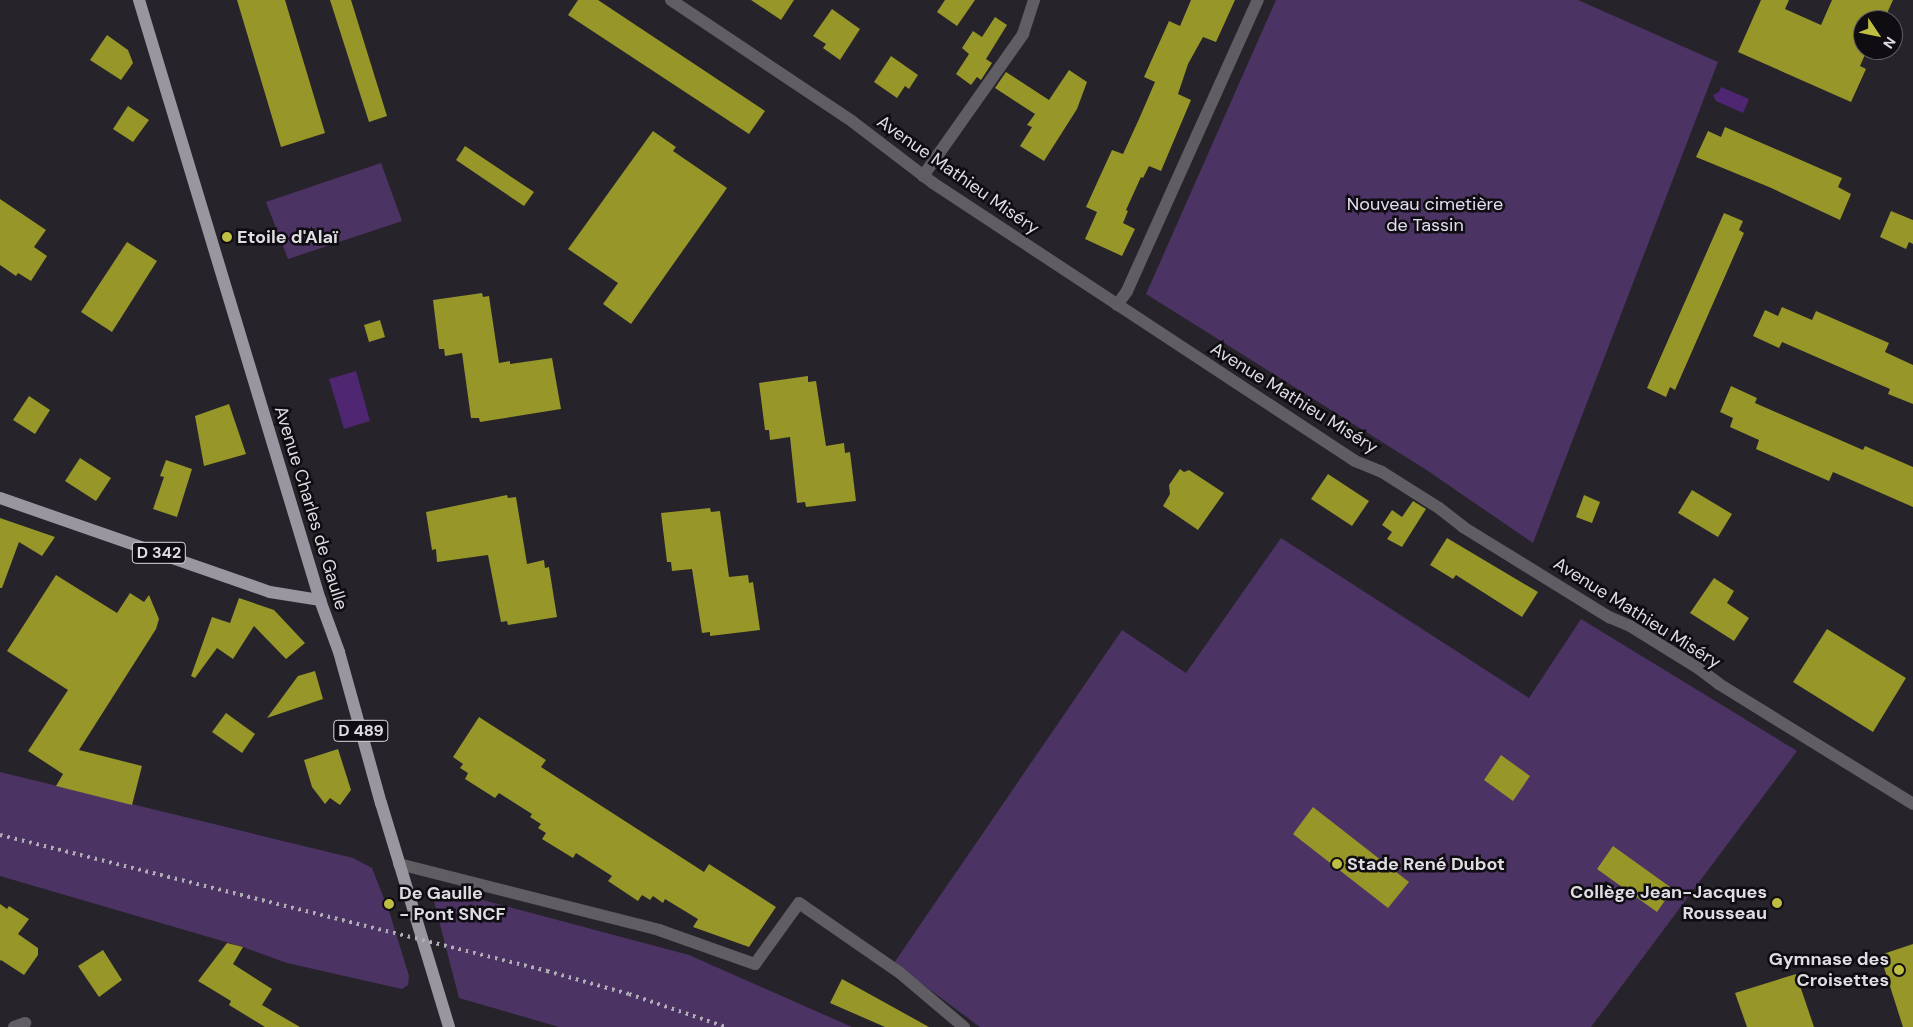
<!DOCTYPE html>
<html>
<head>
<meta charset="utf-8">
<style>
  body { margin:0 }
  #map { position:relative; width:1913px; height:1027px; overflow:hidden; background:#27232b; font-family:"DM Sans",sans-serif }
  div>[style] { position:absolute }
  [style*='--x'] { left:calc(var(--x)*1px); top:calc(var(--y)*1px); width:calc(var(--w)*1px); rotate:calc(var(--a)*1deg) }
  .green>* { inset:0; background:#4b3363 }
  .water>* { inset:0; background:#4e2671 }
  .building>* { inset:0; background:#969629 }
  .minor>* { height:12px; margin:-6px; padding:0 6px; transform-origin:6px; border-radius:6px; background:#605e62 }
  .major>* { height:12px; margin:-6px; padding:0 6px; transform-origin:6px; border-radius:6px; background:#9a969f }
  .rail>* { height:4px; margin-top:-2px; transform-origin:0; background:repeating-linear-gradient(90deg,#b0adb4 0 2.5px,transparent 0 7.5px) }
  .dots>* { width:14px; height:14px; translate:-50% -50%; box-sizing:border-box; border:2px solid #0f0d11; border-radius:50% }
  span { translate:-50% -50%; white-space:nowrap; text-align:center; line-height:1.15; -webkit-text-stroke:5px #0f0d11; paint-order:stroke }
  .shield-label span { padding:1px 4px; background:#0f0d11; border:1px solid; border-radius:4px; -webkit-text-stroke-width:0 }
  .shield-label { font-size:16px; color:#dfdce2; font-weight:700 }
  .street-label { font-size:18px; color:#dfdce2 }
  .park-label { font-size:18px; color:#e6dcf2 }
  .poi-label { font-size:18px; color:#dfdce2; font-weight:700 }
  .left { translate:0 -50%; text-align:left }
  .right { translate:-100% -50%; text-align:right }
  .north { position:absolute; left:1853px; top:10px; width:50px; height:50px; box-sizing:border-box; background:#0f0d11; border:1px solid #626065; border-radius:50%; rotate:124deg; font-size:14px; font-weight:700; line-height:20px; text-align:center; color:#dfdce2 }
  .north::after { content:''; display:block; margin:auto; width:18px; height:22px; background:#bebe42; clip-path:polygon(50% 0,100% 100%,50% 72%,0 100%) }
</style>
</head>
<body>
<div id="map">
  <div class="green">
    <i style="clip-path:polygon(1276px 0,1578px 0,1718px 62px,1533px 543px,1425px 469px,1146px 294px)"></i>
    <i style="clip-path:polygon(381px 163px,402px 221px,288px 259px,266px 202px)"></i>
    <i style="clip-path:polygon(1281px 538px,1529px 698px,1581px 619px,1797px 751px,1591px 1027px,980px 1027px,894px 963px,1122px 630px,1186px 673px)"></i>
    <i style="clip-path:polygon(0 772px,353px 858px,372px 868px,390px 914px,409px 976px,408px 985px,402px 989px,287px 963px,243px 947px,0 876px)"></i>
    <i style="clip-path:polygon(430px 886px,689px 955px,852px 1027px,559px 1027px,459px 998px)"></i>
  </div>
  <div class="water">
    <i style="clip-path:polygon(1721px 87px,1749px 99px,1743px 113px,1716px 101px,1713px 95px,1719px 92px)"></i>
    <i style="clip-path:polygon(356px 371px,370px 421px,344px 429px,329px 379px)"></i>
  </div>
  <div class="building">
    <i style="clip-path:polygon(237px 0,285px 0,325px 133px,281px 147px)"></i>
    <i style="clip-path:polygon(330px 0,351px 0,387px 116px,369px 122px)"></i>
    <i style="clip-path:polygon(578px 0,598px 0,765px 111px,749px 134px,568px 15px)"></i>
    <i style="clip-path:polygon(751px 0,794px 0,781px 20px)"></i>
    <i style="clip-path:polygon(945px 0,975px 0,957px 26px,937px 12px)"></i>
    <i style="clip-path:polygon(1191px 0,1235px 0,1216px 42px,1203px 37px,1188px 64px,1178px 94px,1191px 100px,1161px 171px,1149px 166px,1143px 178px,1141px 177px,1126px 210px,1128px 211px,1123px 223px,1135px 229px,1122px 256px,1085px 239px,1097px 212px,1086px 207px,1112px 150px,1123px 154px,1139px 119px,1155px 82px,1144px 77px,1169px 21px,1180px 26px)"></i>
    <i style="clip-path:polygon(1761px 0,1789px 0,1785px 9px,1821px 25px,1832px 0,1893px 0,1884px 20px,1863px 20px,1863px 50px,1867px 50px,1860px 66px,1866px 69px,1851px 102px,1738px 52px)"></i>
    <i style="clip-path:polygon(832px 9px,860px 29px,840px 60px,823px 48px,826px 44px,813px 36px)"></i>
    <i style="clip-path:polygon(995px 17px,1007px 25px,986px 59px,992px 63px,981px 80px,977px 77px,971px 85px,956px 74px,969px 54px,962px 48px,973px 31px,982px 37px)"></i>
    <i style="clip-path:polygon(107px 35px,128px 50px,133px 63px,121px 80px,90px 60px)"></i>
    <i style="clip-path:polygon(891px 56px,918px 75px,909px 89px,905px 86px,897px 98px,874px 82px)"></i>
    <i style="clip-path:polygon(1069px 70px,1087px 82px,1077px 109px,1044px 161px,1020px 146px,1032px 127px,1027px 125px,1035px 114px,995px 88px,1006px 72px,1049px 100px)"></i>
    <i style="clip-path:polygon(128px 106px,149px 120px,133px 142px,113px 129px)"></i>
    <i style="clip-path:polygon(1725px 127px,1842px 178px,1838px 187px,1851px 194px,1840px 220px,1769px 187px,1696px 157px,1708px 131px,1721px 137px)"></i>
    <i style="clip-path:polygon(653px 131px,676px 147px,673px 151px,727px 188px,631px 324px,603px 304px,618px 283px,568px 249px)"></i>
    <i style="clip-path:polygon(465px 146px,534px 192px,524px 206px,456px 160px)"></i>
    <i style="clip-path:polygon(0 199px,46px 230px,34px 247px,47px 256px,31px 281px,18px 273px,16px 276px,0 265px)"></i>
    <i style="clip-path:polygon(1891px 211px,1913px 220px,1913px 244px,1909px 242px,1906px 249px,1880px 237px)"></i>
    <i style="clip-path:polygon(1724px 213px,1743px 221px,1739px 230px,1744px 233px,1675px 390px,1670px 387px,1666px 397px,1647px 388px)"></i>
    <i style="clip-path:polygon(127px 242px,157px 261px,112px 332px,81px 312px)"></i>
    <i style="clip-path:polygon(482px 293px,483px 297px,489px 296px,499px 363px,510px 361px,510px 364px,552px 358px,561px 409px,480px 422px,479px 418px,471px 418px,462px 353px,445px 356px,444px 349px,439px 349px,433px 300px)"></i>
    <i style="clip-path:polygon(1782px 307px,1812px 320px,1816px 311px,1889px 343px,1885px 352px,1913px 365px,1913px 404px,1888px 394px,1890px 389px,1782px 342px,1779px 348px,1753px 336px,1765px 310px,1778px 316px)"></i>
    <i style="clip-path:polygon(380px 320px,385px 337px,369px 342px,364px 325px)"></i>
    <i style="clip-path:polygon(808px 376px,808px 382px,816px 381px,826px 446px,844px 443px,845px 453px,850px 452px,856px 501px,806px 507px,805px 502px,797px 503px,790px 437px,770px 440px,769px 430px,765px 430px,759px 383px)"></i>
    <i style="clip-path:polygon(1731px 386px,1757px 398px,1755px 403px,1863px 450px,1865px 446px,1913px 467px,1913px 507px,1833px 472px,1829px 481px,1756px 449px,1759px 440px,1730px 427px,1733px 418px,1720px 412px)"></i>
    <i style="clip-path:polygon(29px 396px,50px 410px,35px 434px,13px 420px)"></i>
    <i style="clip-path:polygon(229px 404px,246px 454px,204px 466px,195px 416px)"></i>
    <i style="clip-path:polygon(80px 458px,111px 478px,96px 501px,65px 481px)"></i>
    <i style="clip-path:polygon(166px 460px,192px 469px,177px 517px,153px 509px,164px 477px,160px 476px)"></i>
    <i style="clip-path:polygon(1180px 469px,1184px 472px,1189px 470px,1224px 493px,1198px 530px,1163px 506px,1170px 494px,1169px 485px)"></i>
    <i style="clip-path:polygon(1328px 474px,1369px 501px,1352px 526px,1311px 499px)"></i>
    <i style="clip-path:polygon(1692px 490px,1732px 514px,1718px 537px,1678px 513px)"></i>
    <i style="clip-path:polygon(507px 495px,508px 498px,516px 497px,527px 564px,544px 560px,545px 568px,549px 567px,557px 617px,508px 625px,507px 621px,501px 622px,488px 555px,437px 562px,436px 549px,432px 550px,426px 512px)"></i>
    <i style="clip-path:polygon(1584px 495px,1600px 502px,1592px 523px,1576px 517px)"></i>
    <i style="clip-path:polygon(1413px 501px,1426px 509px,1402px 547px,1387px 539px,1392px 532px,1382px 525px,1392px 510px,1402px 517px)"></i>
    <i style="clip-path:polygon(710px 508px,711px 512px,720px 511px,729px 577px,748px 575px,749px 583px,753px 582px,760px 630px,710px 636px,710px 632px,702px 633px,692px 569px,672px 571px,671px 562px,667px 562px,661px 513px)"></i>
    <i style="clip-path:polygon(0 518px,55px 537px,42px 556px,19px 542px,2px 588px,0 588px)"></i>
    <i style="clip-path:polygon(1447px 538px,1538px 592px,1522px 617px,1456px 575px,1453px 579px,1430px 565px)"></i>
    <i style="clip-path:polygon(56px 575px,117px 613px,130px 593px,144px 602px,149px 595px,159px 619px,156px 629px,79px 750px,142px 766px,132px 805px,56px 786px,63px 774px,28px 751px,68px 690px,7px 651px)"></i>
    <i style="clip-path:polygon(1714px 578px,1734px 591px,1727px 603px,1749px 618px,1734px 641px,1690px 613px)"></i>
    <i style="clip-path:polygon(239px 598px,274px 610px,305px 643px,286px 659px,254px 626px,233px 659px,217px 648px,195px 678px,191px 676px,212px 617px,230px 623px)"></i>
    <i style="clip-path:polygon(1827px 629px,1906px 678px,1873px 732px,1793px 682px)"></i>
    <i style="clip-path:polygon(315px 671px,323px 699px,267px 718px,298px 676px)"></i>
    <i style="clip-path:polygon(226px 713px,255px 734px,242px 753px,212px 732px)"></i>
    <i style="clip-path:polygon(479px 717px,546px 760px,541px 767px,704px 872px,709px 864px,776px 907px,749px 947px,693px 927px,698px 919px,665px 899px,663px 903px,653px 896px,650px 900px,642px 895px,638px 901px,608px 881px,612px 876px,576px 853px,573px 858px,542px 839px,546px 833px,538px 828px,541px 824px,530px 817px,532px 814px,499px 793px,495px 798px,465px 779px,468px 773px,460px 768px,463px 764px,453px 757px)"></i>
    <i style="clip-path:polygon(338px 749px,351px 790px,340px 805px,330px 798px,325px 804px,312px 787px,304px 760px)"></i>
    <i style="clip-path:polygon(1501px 755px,1530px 776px,1513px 801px,1484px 780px)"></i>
    <i style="clip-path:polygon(1313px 807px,1409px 882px,1388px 908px,1293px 834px)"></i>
    <i style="clip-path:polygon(1613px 846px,1673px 889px,1657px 912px,1597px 869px)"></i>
    <i style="clip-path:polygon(0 904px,7px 909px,9px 906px,29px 919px,18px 934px,38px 948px,38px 955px,24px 975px,1px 960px,0 961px)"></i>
    <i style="clip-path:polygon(227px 943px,243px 947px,233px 964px,272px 989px,262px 1005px,300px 1027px,265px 1027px,229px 1005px,231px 1001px,198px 981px)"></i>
    <i style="clip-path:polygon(1913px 944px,1913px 1027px,1903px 1027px,1880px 955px)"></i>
    <i style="clip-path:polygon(103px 950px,122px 980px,99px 997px,78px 966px)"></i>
    <i style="clip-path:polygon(1796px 974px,1814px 1027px,1747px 1027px,1735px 993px)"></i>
    <i style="clip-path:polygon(842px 979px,873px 996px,929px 1027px,885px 1027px,830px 1003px)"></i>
  </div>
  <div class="minor">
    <i style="--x:671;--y:0;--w:219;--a:33.8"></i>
    <i style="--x:853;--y:122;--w:101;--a:37.3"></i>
    <i style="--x:933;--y:183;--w:505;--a:33.38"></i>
    <i style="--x:1355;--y:461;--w:29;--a:22"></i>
    <i style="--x:1382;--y:472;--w:67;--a:32.3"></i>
    <i style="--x:1439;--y:508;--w:31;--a:38"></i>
    <i style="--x:1463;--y:527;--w:172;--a:31.7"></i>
    <i style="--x:1609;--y:617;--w:23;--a:23"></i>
    <i style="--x:1630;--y:626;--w:80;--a:31.7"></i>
    <i style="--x:1698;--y:668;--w:26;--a:37"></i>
    <i style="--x:1719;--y:684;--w:228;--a:31.7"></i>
    <i style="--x:923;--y:176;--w:174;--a:-54.8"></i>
    <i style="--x:1023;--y:34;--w:36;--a:-72"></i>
    <i style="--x:1117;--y:305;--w:17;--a:-54"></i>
    <i style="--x:1127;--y:291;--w:319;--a:-65.8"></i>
    <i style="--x:399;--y:864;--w:268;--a:14.2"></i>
    <i style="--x:659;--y:930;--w:102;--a:19.5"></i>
    <i style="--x:755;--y:964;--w:75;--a:-54.2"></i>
    <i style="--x:799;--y:903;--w:123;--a:34.7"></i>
    <i style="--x:900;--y:973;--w:84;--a:40.2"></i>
    <i style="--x:14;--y:1027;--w:12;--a:-20"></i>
  </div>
  <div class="major">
    <i style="--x:139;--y:0;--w:627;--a:73.21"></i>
    <i style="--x:320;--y:600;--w:55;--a:69.9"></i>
    <i style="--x:339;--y:652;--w:157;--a:74.5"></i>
    <i style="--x:381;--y:803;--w:234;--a:73.1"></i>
    <i style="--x:0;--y:498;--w:286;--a:19.2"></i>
    <i style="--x:270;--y:592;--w:51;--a:9.1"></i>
  </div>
  <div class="rail">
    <i style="--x:0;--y:835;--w:564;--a:13.96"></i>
    <i style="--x:547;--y:971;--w:85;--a:15.7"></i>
    <i style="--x:629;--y:994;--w:102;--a:18.8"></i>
  </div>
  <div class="dots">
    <i style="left:227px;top:237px;background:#bebe42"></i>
    <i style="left:1337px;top:864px;background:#bebe42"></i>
    <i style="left:1777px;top:903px;background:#bebe42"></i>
    <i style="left:389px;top:904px;background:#bebe42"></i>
    <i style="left:1899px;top:970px;background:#bebe42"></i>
  </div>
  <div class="shield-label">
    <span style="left:159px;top:553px">D 342</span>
    <span style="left:361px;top:731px">D 489</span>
  </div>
  <div class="street-label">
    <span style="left:958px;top:175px;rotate:35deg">Avenue Mathieu Miséry</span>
    <span style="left:1294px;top:398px;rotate:32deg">Avenue Mathieu Miséry</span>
    <span style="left:311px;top:508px;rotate:73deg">Avenue Charles de Gaulle</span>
    <span style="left:1637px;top:613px;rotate:32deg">Avenue Mathieu Miséry</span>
  </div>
  <div class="park-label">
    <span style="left:1425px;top:215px">Nouveau cimetière<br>de Tassin</span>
  </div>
  <div class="poi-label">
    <span class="left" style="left:237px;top:237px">Etoile d'Alaï</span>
    <span class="left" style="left:1347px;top:864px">Stade René Dubot</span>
    <span class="right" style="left:1767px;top:903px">Collège Jean-Jacques<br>Rousseau</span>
    <span class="left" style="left:399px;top:904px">De Gaulle<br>- Pont SNCF</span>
    <span class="right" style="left:1889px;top:970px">Gymnase des<br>Croisettes</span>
  </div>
  <div class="north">N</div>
</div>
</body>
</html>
